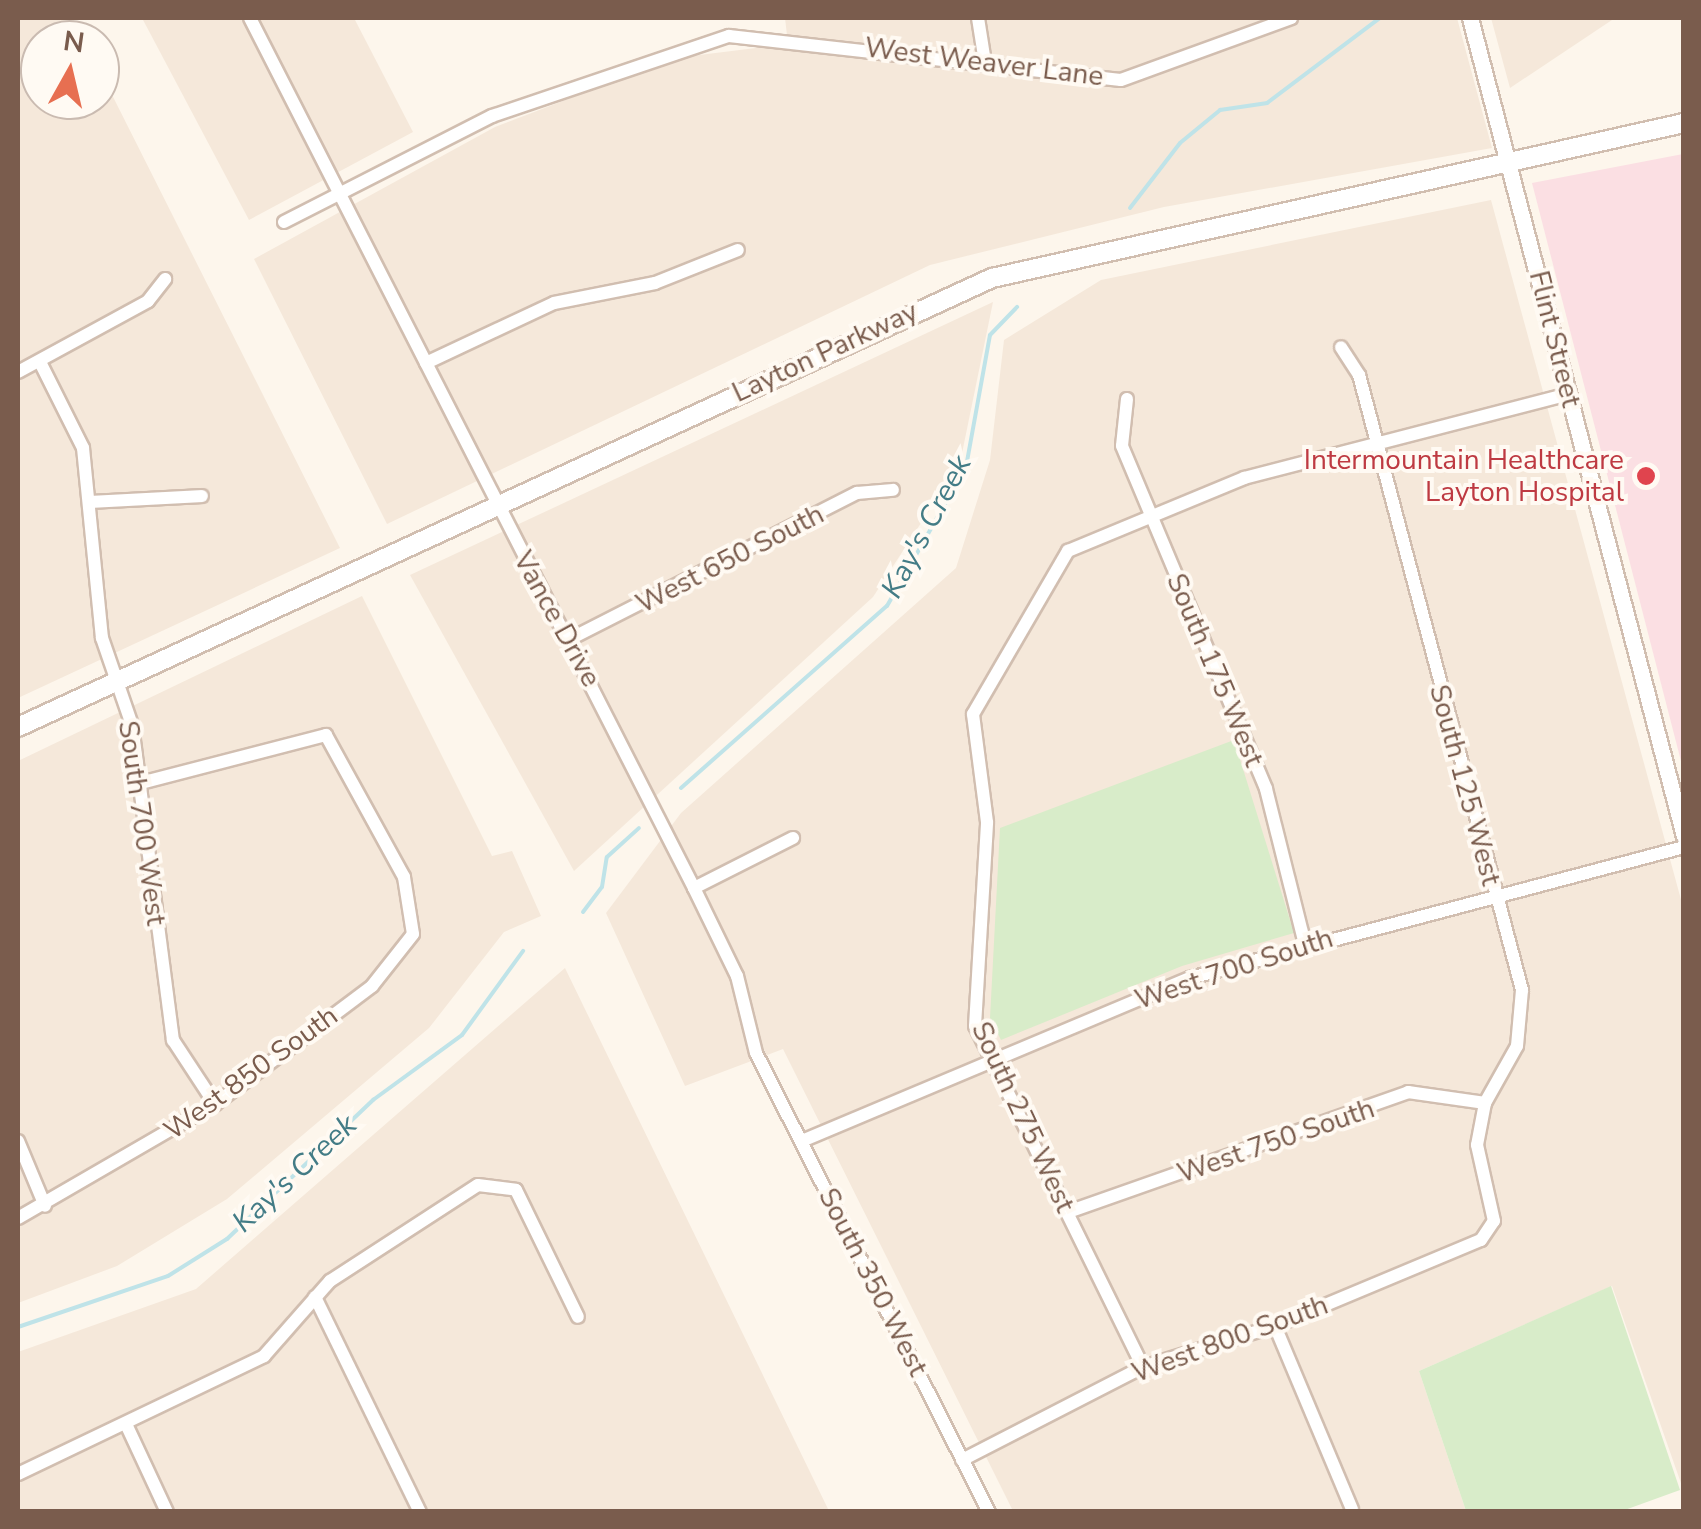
<!DOCTYPE html>
<html>
<head>
<meta charset="utf-8">
<style>
  body { margin:0 }
  #map { position:relative; width:1701px; height:1529px; overflow:hidden; background:#fdf6ec; font-family:"Nunito Sans",sans-serif }
  div>[style] { position:absolute }
  [style*='--x'] { left:calc(var(--x)*1px); top:calc(var(--y)*1px); width:calc(var(--w)*1px); rotate:calc(var(--a)*1deg) }
  .residential>* { inset:0; background:#f5e8da }
  .medical>* { inset:0; background:#fbdfe3 }
  .green>* { inset:0; background:#d8ecc9 }
  .stream>* { height:4px; margin:-2px; padding:0 2px; transform-origin:2px; border-radius:2px; background:#bfe3e8 }
  .roads { filter:drop-shadow(2px 0 #d1beb0) drop-shadow(-2px 0 #d1beb0) drop-shadow(0 2px #d1beb0) drop-shadow(0 -2px #d1beb0) }
  .minor>* { height:12px; margin:-6px; padding:0 6px; transform-origin:6px; border-radius:6px; background:#fff }
  .tertiary>* { height:15px; margin:-7.5px; padding:0 7.5px; transform-origin:7.5px; border-radius:7.5px; background:#fff }
  .secondary>* { height:18px; margin:-9px; padding:0 9px; transform-origin:9px; border-radius:9px; background:#fff }
  .dots>* { width:28px; height:28px; translate:-50% -50%; box-sizing:border-box; border:5px solid #fffaf3; border-radius:50% }
  span { translate:-50% -50%; white-space:nowrap; text-align:center; line-height:1.15; -webkit-text-stroke:8px #fffaf3; paint-order:stroke }
  .street-label { font-size:28px; color:#7a5c4d }
  .health-label { font-size:28px; color:#be3a42 }
  .right { translate:-100% -50%; text-align:right }
  .water-label { font-size:30px; color:#437c86; font-style:italic }
  .frame { position:absolute; inset:0; border:20px solid #7a5c4d; pointer-events:none }
  .north { position:absolute; left:20px; top:20px; width:100px; height:100px; box-sizing:border-box; background:#fffaf3; border:2px solid #cabbb1; border-radius:50%; rotate:8deg; font-size:28px; font-weight:700; line-height:40px; text-align:center; color:#7a5c4d }
  .north::after { content:''; display:block; margin:auto; width:35px; height:45px; background:#e76f51; clip-path:polygon(50% 0,100% 100%,50% 72%,0 100%) }
</style>
</head>
<body>
<div id="map">
  <div class="residential">
    <i style="clip-path:polygon(18px 18px,73px 18px,84px 40px,40px 40px,40px 100px,100px 100px,100px 71px,340px 548px,18px 698px)"></i>
    <i style="clip-path:polygon(142px 18px,354px 18px,413px 132px,249px 220px)"></i>
    <i style="clip-path:polygon(785px 18px,1457px 18px,1492px 148px,1164px 207px,930px 265px,387px 524px,254px 259px,495px 127px,675px 58px,788px 44px)"></i>
    <i style="clip-path:polygon(1491px 18px,1615px 18px,1510px 88px)"></i>
    <i style="clip-path:polygon(1491px 200px,1683px 907px,1683px 1489px,1612px 1286px,1419px 1371px,1466px 1511px,1013px 1511px,783px 1049px,685px 1086px,606px 913px,681px 813px,956px 568px,990px 460px,1004px 340px,1101px 280px)"></i>
    <i style="clip-path:polygon(993px 302px,960px 463px,873px 597px,574px 871px,410px 575px)"></i>
    <i style="clip-path:polygon(362px 596px,492px 856px,512px 851px,541px 916px,504px 932px,429px 1028px,227px 1199px,117px 1266px,18px 1303px,18px 761px)"></i>
    <i style="clip-path:polygon(565px 968px,829px 1511px,18px 1511px,18px 1352px,196px 1289px)"></i>
  </div>
  <div class="medical">
    <i style="clip-path:polygon(1683px 154px,1684px 154px,1683px 769px,1532px 183px)"></i>
  </div>
  <div class="green">
    <i style="clip-path:polygon(1234px 740px,1294px 933px,1182px 966px,1001px 1040px,990px 1018px,1000px 828px)"></i>
    <i style="clip-path:polygon(1611px 1286px,1680px 1490px,1622px 1511px,1466px 1511px,1419px 1371px)"></i>
  </div>
  <div class="stream">
    <i style="--x:1130;--y:208;--w:82;--a:-52.4"></i>
    <i style="--x:1180;--y:143;--w:52;--a:-39.5"></i>
    <i style="--x:1220;--y:110;--w:48;--a:-8.5"></i>
    <i style="--x:1267;--y:103;--w:141;--a:-37"></i>
    <i style="--x:681;--y:788;--w:275;--a:-41.5"></i>
    <i style="--x:887;--y:606;--w:160;--a:-60.4"></i>
    <i style="--x:966;--y:467;--w:134;--a:-79.7"></i>
    <i style="--x:990;--y:335;--w:39;--a:-46"></i>
    <i style="--x:583;--y:912;--w:31;--a:-53"></i>
    <i style="--x:602;--y:887;--w:30;--a:-81"></i>
    <i style="--x:607;--y:857;--w:43;--a:-42.2"></i>
    <i style="--x:18;--y:1327;--w:158;--a:-18.8"></i>
    <i style="--x:168;--y:1276;--w:70;--a:-32.1"></i>
    <i style="--x:227;--y:1239;--w:202;--a:-43.6"></i>
    <i style="--x:373;--y:1100;--w:110;--a:-36.1"></i>
    <i style="--x:462;--y:1035;--w:104;--a:-54"></i>
  </div>
  <div class="roads">
    <div class="minor">
      <i style="--x:250;--y:18;--w:977;--a:62.96"></i>
      <i style="--x:694;--y:888;--w:98;--a:64"></i>
      <i style="--x:737;--y:976;--w:79;--a:76.1"></i>
      <i style="--x:756;--y:1053;--w:515;--a:63.09"></i>
      <i style="--x:978;--y:18;--w:45;--a:81"></i>
      <i style="--x:284;--y:222;--w:233;--a:-27"></i>
      <i style="--x:492;--y:116;--w:250;--a:-18.7"></i>
      <i style="--x:729;--y:36;--w:394;--a:6.4"></i>
      <i style="--x:1121;--y:80;--w:181;--a:-20"></i>
      <i style="--x:426;--y:363;--w:141;--a:-25.1"></i>
      <i style="--x:554;--y:303;--w:103;--a:-11.2"></i>
      <i style="--x:655;--y:283;--w:89;--a:-21.7"></i>
      <i style="--x:41;--y:364;--w:94;--a:63.4"></i>
      <i style="--x:83;--y:448;--w:191;--a:84.3"></i>
      <i style="--x:102;--y:638;--w:92;--a:71"></i>
      <i style="--x:132;--y:725;--w:318;--a:82.6"></i>
      <i style="--x:173;--y:1040;--w:77;--a:56.7"></i>
      <i style="--x:18;--y:372;--w:148;--a:-28.6"></i>
      <i style="--x:148;--y:301;--w:28;--a:-52"></i>
      <i style="--x:1127;--y:399;--w:47;--a:96.1"></i>
      <i style="--x:1122;--y:446;--w:372;--a:67.2"></i>
      <i style="--x:1266;--y:789;--w:160;--a:75.9"></i>
      <i style="--x:91;--y:502;--w:111;--a:-3.1"></i>
      <i style="--x:570;--y:639;--w:322;--a:-27"></i>
      <i style="--x:857;--y:493;--w:36;--a:-5"></i>
      <i style="--x:694;--y:888;--w:111;--a:-26.8"></i>
      <i style="--x:18;--y:1141;--w:70;--a:67.4"></i>
      <i style="--x:802;--y:1141;--w:421;--a:-22.8"></i>
      <i style="--x:1190;--y:978;--w:511;--a:-14.85"></i>
      <i style="--x:1068;--y:1212;--w:361;--a:-19.4"></i>
      <i style="--x:1408;--y:1092;--w:78;--a:8.1"></i>
      <i style="--x:18;--y:1218;--w:228;--a:-30.1"></i>
      <i style="--x:215;--y:1104;--w:196;--a:-36.9"></i>
      <i style="--x:372;--y:986;--w:66;--a:-51.7"></i>
      <i style="--x:413;--y:934;--w:58;--a:-99"></i>
      <i style="--x:404;--y:877;--w:162;--a:-118.8"></i>
      <i style="--x:326;--y:735;--w:191;--a:165.5"></i>
      <i style="--x:315;--y:1297;--w:239;--a:64"></i>
      <i style="--x:1275;--y:1326;--w:199;--a:67.2"></i>
      <i style="--x:1143;--y:1367;--w:380;--a:-116.2"></i>
      <i style="--x:975;--y:1026;--w:204;--a:-86.6"></i>
      <i style="--x:987;--y:822;--w:109;--a:-97.4"></i>
      <i style="--x:973;--y:714;--w:189;--a:-59.8"></i>
      <i style="--x:1068;--y:551;--w:191;--a:-22.5"></i>
      <i style="--x:1244;--y:478;--w:336;--a:-14.5"></i>
      <i style="--x:126;--y:1424;--w:97;--a:65"></i>
      <i style="--x:962;--y:1460;--w:203;--a:-27.2"></i>
      <i style="--x:1143;--y:1367;--w:138;--a:-17.3"></i>
      <i style="--x:1275;--y:1326;--w:223;--a:-22.7"></i>
      <i style="--x:1481;--y:1240;--w:23;--a:-56"></i>
      <i style="--x:1494;--y:1221;--w:78;--a:-102.6"></i>
      <i style="--x:1477;--y:1145;--w:43;--a:-79.2"></i>
      <i style="--x:1485;--y:1103;--w:65;--a:-60.7"></i>
      <i style="--x:1517;--y:1046;--w:56;--a:-84.9"></i>
      <i style="--x:1522;--y:990;--w:636;--a:-104.84"></i>
      <i style="--x:1359;--y:375;--w:33;--a:-123"></i>
      <i style="--x:18;--y:1474;--w:273;--a:-25.6"></i>
      <i style="--x:264;--y:1356;--w:100;--a:-48.7"></i>
      <i style="--x:330;--y:1281;--w:176;--a:-33"></i>
      <i style="--x:478;--y:1185;--w:38;--a:7"></i>
      <i style="--x:516;--y:1190;--w:141;--a:64"></i>
    </div>
    <div class="tertiary">
      <i style="--x:1470;--y:18;--w:846;--a:75.34"></i>
    </div>
    <div class="secondary">
      <i style="--x:18;--y:727;--w:1073;--a:-24.75"></i>
      <i style="--x:992;--y:278;--w:709;--a:-12.63"></i>
    </div>
  </div>
  <div class="dots">
    <i style="left:1646px;top:476px;background:#e0444e"></i>
  </div>
  <div class="street-label">
    <span style="left:984px;top:62px;rotate:7deg">West Weaver Lane</span>
    <span style="left:1555px;top:339px;rotate:76deg">Flint Street</span>
    <span style="left:825px;top:352px;rotate:-25deg">Layton Parkway</span>
    <span style="left:730px;top:559px;rotate:-27deg">West 650 South</span>
    <span style="left:557px;top:619px;rotate:61deg">Vance Drive</span>
    <span style="left:1215px;top:670px;rotate:67deg">South 175 West</span>
    <span style="left:1465px;top:785px;rotate:75deg">South 125 West</span>
    <span style="left:142px;top:823px;rotate:82deg">South 700 West</span>
    <span style="left:1234px;top:969px;rotate:-18deg">West 700 South</span>
    <span style="left:251px;top:1073px;rotate:-36deg">West 850 South</span>
    <span style="left:1023px;top:1117px;rotate:65deg">South 275 West</span>
    <span style="left:1276px;top:1141px;rotate:-19deg">West 750 South</span>
    <span style="left:873px;top:1282px;rotate:63deg">South 350 West</span>
    <span style="left:1230px;top:1339px;rotate:-20deg">West 800 South</span>
  </div>
  <div class="health-label">
    <span class="right" style="left:1624px;top:476px">Intermountain Healthcare<br>Layton Hospital</span>
  </div>
  <div class="water-label">
    <span style="left:927px;top:527px;rotate:-62deg">Kay's Creek</span>
    <span style="left:295px;top:1174px;rotate:-43deg">Kay's Creek</span>
  </div>
  <div class="frame"></div>
  <div class="north">N</div>
</div>
</body>
</html>
